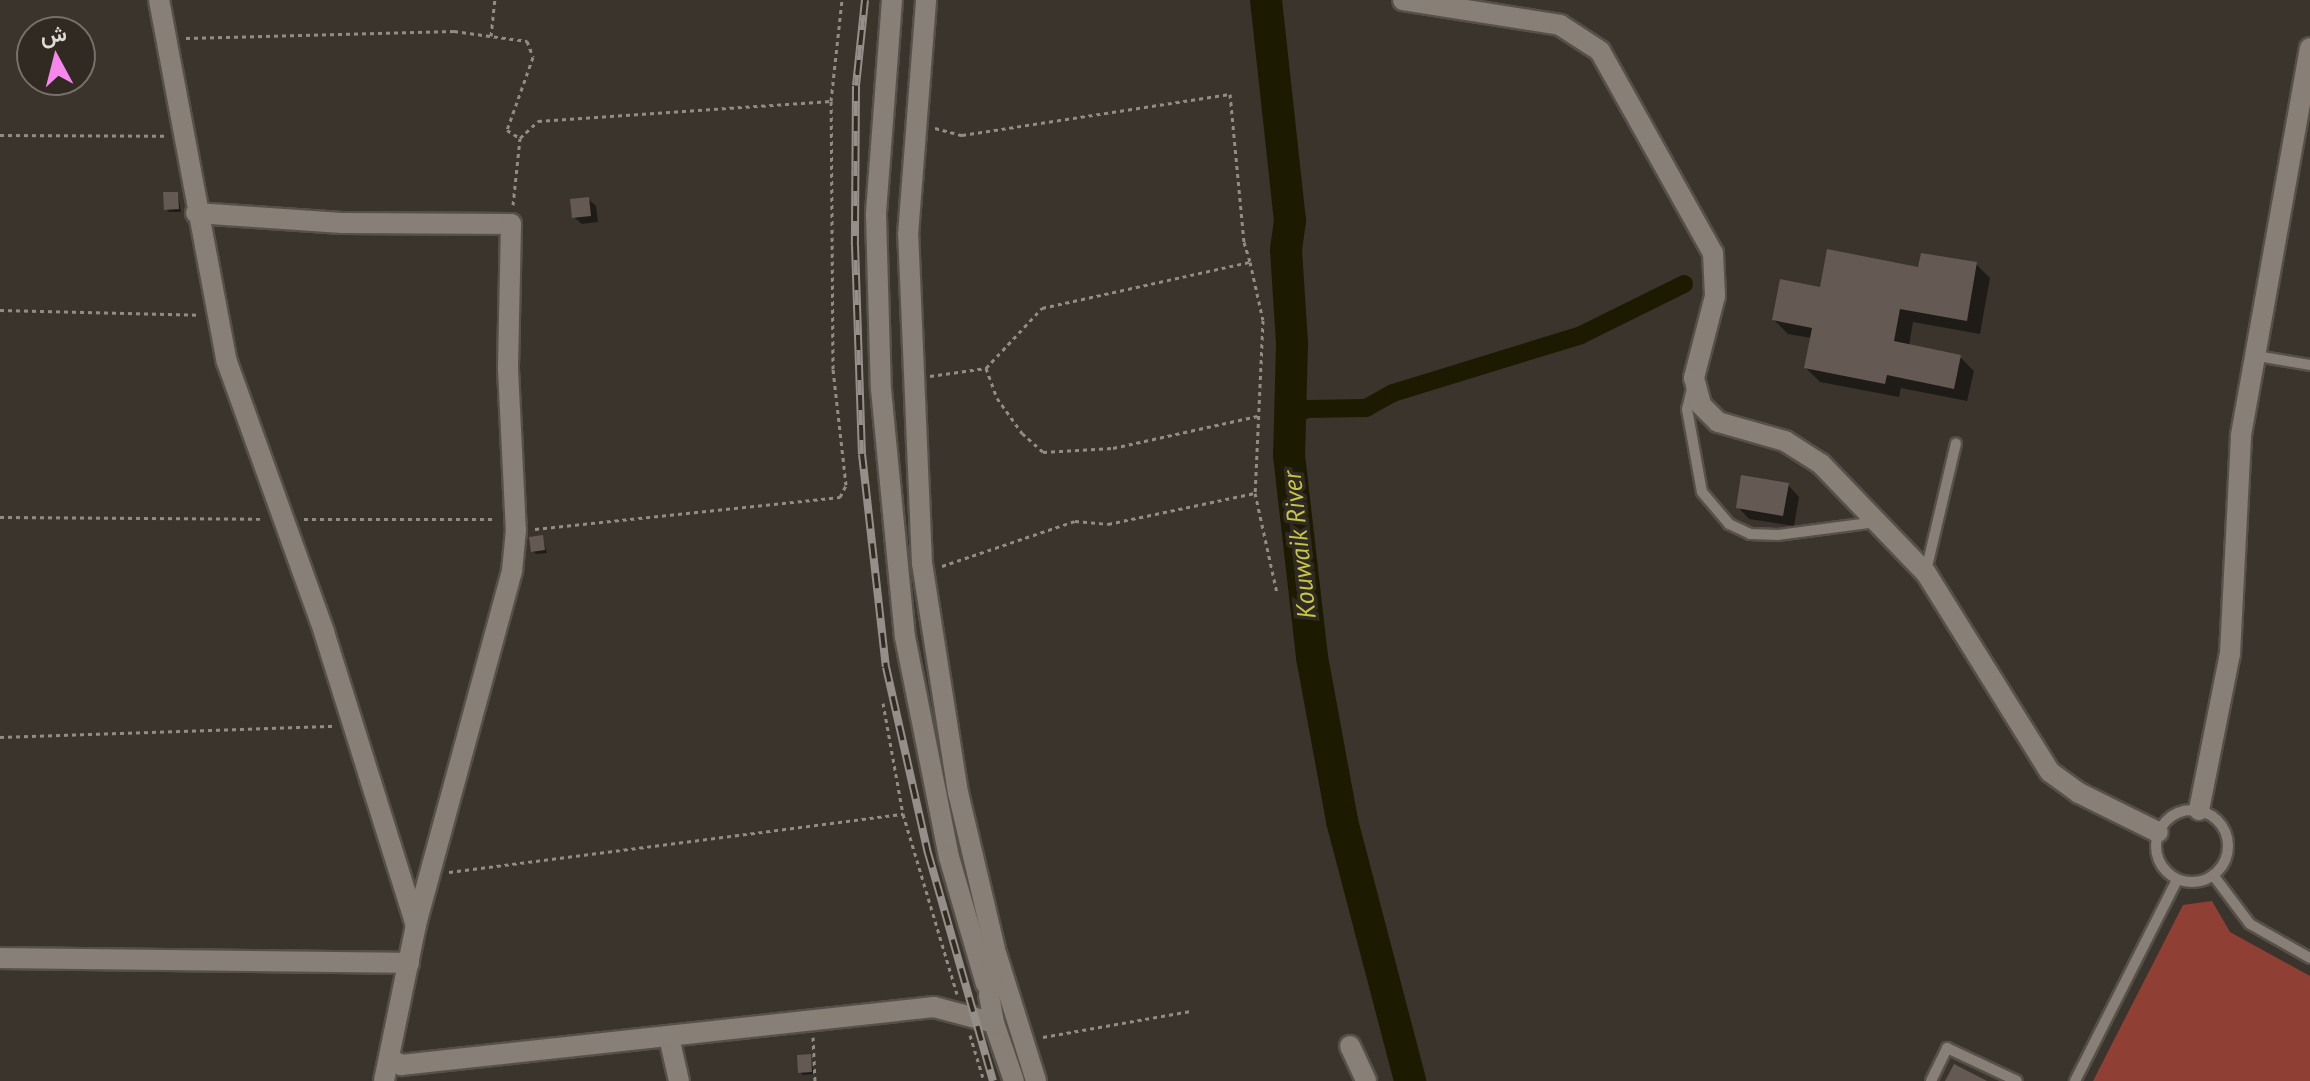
<!DOCTYPE html>
<html>
<head>
<meta charset="utf-8">
<style>
  body { margin:0 }
  #map { position:relative; width:2310px; height:1081px; overflow:hidden; background:#3b342c; font-family:"PT Sans",Vazirmatn,sans-serif }
  div>[style] { position:absolute }
  [style*='--x'] { left:calc(var(--x)*1px); top:calc(var(--y)*1px); width:calc(var(--w)*1px); rotate:calc(var(--a)*1deg) }
  .green>* { inset:0; background:#903f34 }
  .shadow>* { inset:0; background:#0007 }
  .canal>* { height:18px; margin:-9px; padding:0 9px; transform-origin:9px; border-radius:9px; background:#1c1b01 }
  .river>* { height:32px; margin:-16px; padding:0 16px; transform-origin:16px; border-radius:16px; background:#1c1b01 }
  .building>* { inset:0; background:#645953 }
  .path>* { height:3px; margin-top:-1.5px; transform-origin:0; background:repeating-linear-gradient(90deg,#928c86 0 4px,transparent 0 8px) }
  .roads { filter:drop-shadow(2px 0 #57504a) drop-shadow(-2px 0 #57504a) drop-shadow(0 2px #57504a) drop-shadow(0 -2px #57504a) }
  .service>* { height:10px; margin:-5px; padding:0 5px; transform-origin:5px; border-radius:5px; background:#887f76 }
  .service>.ring { margin:-5px; padding:0; box-sizing:content-box; background:none; border:10px solid #887f76; border-radius:50% }
  .minor>* { height:20px; margin:-10px; padding:0 10px; transform-origin:10px; border-radius:10px; background:#887f76 }
  .rail>* { height:8px; margin-top:-4px; transform-origin:0; background:repeating-linear-gradient(90deg,#312a22 0 15px,#948f89 0 30px); box-sizing:border-box; border-block:2px solid #948f89 }
  span { translate:-50% -50%; white-space:nowrap; text-align:center; line-height:1.15; -webkit-text-stroke:7px #312a22; paint-order:stroke }
  .water-label { font-size:26px; color:#c7c64a; font-style:italic }
  .north { position:absolute; left:16px; top:16px; width:80px; height:80px; box-sizing:border-box; background:#312a22; border:2px solid #76706a; border-radius:50%; rotate:353deg; font-size:22px; font-weight:700; line-height:32px; text-align:center; color:#dedad5 }
  .north::after { content:''; display:block; margin:auto; width:28px; height:36px; background:#f688ed; clip-path:polygon(50% 0,100% 100%,50% 72%,0 100%) }
</style>
</head>
<body>
<div id="map">
  <div class="green">
    <i style="clip-path:polygon(2212px 901px,2230px 932px,2310px 976px,2310px 1081px,2093px 1081px,2183px 905px)"></i>
  </div>
  <div class="shadow">
    <i style="clip-path:polygon(178px 194px,181px 212px,169px 212px,166px 209px)"></i>
    <i style="clip-path:polygon(588px 199px,596px 206px,598px 222px,582px 224px,574px 217px)"></i>
    <i style="clip-path:polygon(1976px 264px,1990px 278px,1980px 334px,1913px 322px,1909px 346px,1960px 357px,1974px 371px,1967px 401px,1901px 388px,1899px 397px,1820px 382px,1806px 368px,1812px 338px,1788px 334px,1774px 320px,1822px 289px)"></i>
    <i style="clip-path:polygon(1788px 485px,1799px 497px,1794px 526px,1749px 519px,1738px 507px)"></i>
    <i style="clip-path:polygon(542px 537px,547px 553px,536px 554px,533px 551px)"></i>
    <i style="clip-path:polygon(810px 1056px,814px 1074px,803px 1075px,800px 1072px)"></i>
  </div>
  <div class="canal">
    <i style="--x:1287;--y:418;--w:22;--a:-24"></i>
    <i style="--x:1307;--y:409;--w:59;--a:-1"></i>
    <i style="--x:1366;--y:408;--w:31;--a:-29"></i>
    <i style="--x:1393;--y:393;--w:197;--a:-17.1"></i>
    <i style="--x:1581;--y:335;--w:115;--a:-26.3"></i>
  </div>
  <div class="river">
    <i style="--x:1266;--y:0;--w:222;--a:83.8"></i>
    <i style="--x:1290;--y:221;--w:29;--a:98"></i>
    <i style="--x:1286;--y:250;--w:94;--a:86.3"></i>
    <i style="--x:1292;--y:344;--w:111;--a:91.5"></i>
    <i style="--x:1289;--y:455;--w:203;--a:83.5"></i>
    <i style="--x:1312;--y:657;--w:167;--a:79.6"></i>
    <i style="--x:1342;--y:821;--w:269;--a:75.3"></i>
  </div>
  <div class="building">
    <i style="clip-path:polygon(163px 192px,178px 192px,179px 209px,164px 210px)"></i>
    <i style="clip-path:polygon(589px 197px,591px 216px,572px 218px,570px 199px)"></i>
    <i style="clip-path:polygon(1827px 249px,1918px 267px,1921px 253px,1977px 262px,1967px 321px,1900px 309px,1894px 341px,1961px 355px,1954px 389px,1887px 375px,1885px 384px,1804px 368px,1812px 328px,1772px 320px,1780px 279px,1820px 287px)"></i>
    <i style="clip-path:polygon(1741px 475px,1789px 483px,1783px 516px,1736px 508px)"></i>
    <i style="clip-path:polygon(543px 535px,545px 550px,531px 552px,529px 537px)"></i>
    <i style="clip-path:polygon(811px 1054px,812px 1072px,798px 1073px,797px 1055px)"></i>
    <i style="clip-path:polygon(1954px 1064px,1987px 1081px,1945px 1081px)"></i>
  </div>
  <div class="path">
    <i style="--x:491;--y:36;--w:36;--a:-84"></i>
    <i style="--x:186;--y:38;--w:268;--a:-1.5"></i>
    <i style="--x:454;--y:31;--w:74;--a:7.8"></i>
    <i style="--x:527;--y:41;--w:17;--a:69"></i>
    <i style="--x:533;--y:57;--w:77;--a:109.6"></i>
    <i style="--x:507;--y:130;--w:15;--a:32"></i>
    <i style="--x:935;--y:128;--w:28;--a:15"></i>
    <i style="--x:962;--y:135;--w:271;--a:-8.7"></i>
    <i style="--x:1230;--y:94;--w:149;--a:84.6"></i>
    <i style="--x:1244;--y:242;--w:21;--a:73"></i>
    <i style="--x:0;--y:135;--w:164;--a:0.3"></i>
    <i style="--x:513;--y:205;--w:67;--a:-84"></i>
    <i style="--x:520;--y:138;--w:25;--a:-43"></i>
    <i style="--x:538;--y:121;--w:294;--a:-3.9"></i>
    <i style="--x:831;--y:101;--w:102;--a:-83.8"></i>
    <i style="--x:0;--y:310;--w:199;--a:1.4"></i>
    <i style="--x:986;--y:368;--w:82;--a:-47"></i>
    <i style="--x:1042;--y:308;--w:213;--a:-12.5"></i>
    <i style="--x:1250;--y:262;--w:59;--a:77.4"></i>
    <i style="--x:1263;--y:320;--w:173;--a:92.6"></i>
    <i style="--x:1255;--y:493;--w:102;--a:77.6"></i>
    <i style="--x:930;--y:376;--w:57;--a:-8.1"></i>
    <i style="--x:986;--y:368;--w:32;--a:70"></i>
    <i style="--x:997;--y:398;--w:43;--a:54.5"></i>
    <i style="--x:1022;--y:433;--w:28;--a:42"></i>
    <i style="--x:1043;--y:452;--w:70;--a:-3.3"></i>
    <i style="--x:1113;--y:448;--w:148;--a:-12.5"></i>
    <i style="--x:0;--y:517;--w:264;--a:0.4"></i>
    <i style="--x:304;--y:519;--w:192;--a:0"></i>
    <i style="--x:535;--y:529;--w:307;--a:-6"></i>
    <i style="--x:840;--y:497;--w:13;--a:-63"></i>
    <i style="--x:846;--y:485;--w:117;--a:-96.4"></i>
    <i style="--x:833;--y:369;--w:268;--a:-90.4"></i>
    <i style="--x:942;--y:566;--w:140;--a:-18.7"></i>
    <i style="--x:1075;--y:521;--w:33;--a:5"></i>
    <i style="--x:1108;--y:524;--w:150;--a:-11.9"></i>
    <i style="--x:883;--y:703;--w:113;--a:79.8"></i>
    <i style="--x:903;--y:814;--w:188;--a:73.3"></i>
    <i style="--x:0;--y:737;--w:336;--a:-1.9"></i>
    <i style="--x:449;--y:872;--w:458;--a:-7.3"></i>
    <i style="--x:970;--y:1035;--w:48;--a:73.1"></i>
    <i style="--x:813;--y:1037;--w:44;--a:87.4"></i>
    <i style="--x:1043;--y:1037;--w:150;--a:-10"></i>
  </div>
  <div class="roads">
    <div class="service">
      <i style="--x:2257;--y:356;--w:54;--a:9.6"></i>
      <i style="--x:1692;--y:388;--w:22;--a:103"></i>
      <i style="--x:1687;--y:409;--w:84;--a:79.8"></i>
      <i style="--x:1702;--y:492;--w:42;--a:49.8"></i>
      <i style="--x:1729;--y:524;--w:23;--a:25"></i>
      <i style="--x:1750;--y:534;--w:28;--a:2"></i>
      <i style="--x:1778;--y:535;--w:100;--a:-7.5"></i>
      <i style="--x:1926;--y:571;--w:131;--a:-76.8"></i>
      <i class="ring" style="left:2156px;top:810px;width:62px;height:62px"></i>
      <i style="--x:2213;--y:875;--w:61;--a:52.9"></i>
      <i style="--x:2250;--y:924;--w:69;--a:29.5"></i>
      <i style="--x:1931;--y:1081;--w:37;--a:-64"></i>
      <i style="--x:1947;--y:1048;--w:77;--a:25.2"></i>
      <i style="--x:2075;--y:1081;--w:225;--a:-63.1"></i>
    </div>
    <div class="minor">
      <i style="--x:159;--y:0;--w:368;--a:79.4"></i>
      <i style="--x:227;--y:362;--w:287;--a:70.2"></i>
      <i style="--x:324;--y:632;--w:307;--a:72.6"></i>
      <i style="--x:892;--y:0;--w:216;--a:94.3"></i>
      <i style="--x:876;--y:215;--w:174;--a:88.4"></i>
      <i style="--x:881;--y:389;--w:249;--a:84.5"></i>
      <i style="--x:905;--y:637;--w:224;--a:78.7"></i>
      <i style="--x:949;--y:857;--w:132;--a:73.8"></i>
      <i style="--x:1403;--y:0;--w:159;--a:9"></i>
      <i style="--x:1560;--y:25;--w:48;--a:33"></i>
      <i style="--x:1600;--y:51;--w:231;--a:60.8"></i>
      <i style="--x:1713;--y:253;--w:43;--a:87.3"></i>
      <i style="--x:1715;--y:296;--w:85;--a:104.4"></i>
      <i style="--x:1694;--y:378;--w:28;--a:75"></i>
      <i style="--x:1701;--y:405;--w:24;--a:45"></i>
      <i style="--x:1718;--y:422;--w:70;--a:15.8"></i>
      <i style="--x:1785;--y:441;--w:43;--a:32.6"></i>
      <i style="--x:1821;--y:464;--w:151;--a:46.1"></i>
      <i style="--x:1926;--y:573;--w:234;--a:58.1"></i>
      <i style="--x:2050;--y:772;--w:36;--a:36"></i>
      <i style="--x:2079;--y:793;--w:88;--a:26.3"></i>
      <i style="--x:196;--y:213;--w:146;--a:3.9"></i>
      <i style="--x:342;--y:223;--w:169;--a:0.3"></i>
      <i style="--x:511;--y:224;--w:145;--a:91.2"></i>
      <i style="--x:508;--y:369;--w:161;--a:87.2"></i>
      <i style="--x:516;--y:530;--w:41;--a:95.6"></i>
      <i style="--x:512;--y:571;--w:367;--a:105.2"></i>
      <i style="--x:416;--y:925;--w:159;--a:101.6"></i>
      <i style="--x:2199;--y:810;--w:159;--a:-78.8"></i>
      <i style="--x:2230;--y:654;--w:219;--a:-87.1"></i>
      <i style="--x:2241;--y:435;--w:393;--a:-79.9"></i>
      <i style="--x:996;--y:953;--w:134;--a:72.6"></i>
      <i style="--x:0;--y:958;--w:409;--a:0.7"></i>
      <i style="--x:994;--y:1023;--w:61;--a:71"></i>
      <i style="--x:669;--y:1037;--w:45;--a:77.2"></i>
      <i style="--x:1350;--y:1046;--w:38;--a:65"></i>
      <i style="--x:391;--y:1059;--w:12;--a:31"></i>
      <i style="--x:401;--y:1065;--w:536;--a:-6.21"></i>
      <i style="--x:934;--y:1007;--w:62;--a:14.9"></i>
      <i style="--x:994;--y:1023;--w:28;--a:-100"></i>
      <i style="--x:989;--y:995;--w:46;--a:-82.6"></i>
      <i style="--x:995;--y:949;--w:160;--a:-103.3"></i>
      <i style="--x:958;--y:793;--w:232;--a:-98.9"></i>
      <i style="--x:922;--y:564;--w:329;--a:-92.4"></i>
      <i style="--x:908;--y:235;--w:236;--a:-85.6"></i>
    </div>
  </div>
  <div class="rail">
    <i style="--x:865;--y:0;--w:86;--a:96"></i>
    <i style="--x:856;--y:86;--w:159;--a:90.4"></i>
    <i style="--x:855;--y:245;--w:209;--a:88.1"></i>
    <i style="--x:862;--y:454;--w:214;--a:83.6"></i>
    <i style="--x:886;--y:667;--w:191;--a:77.3"></i>
    <i style="--x:928;--y:853;--w:237;--a:74.1"></i>
  </div>
  <div class="water-label">
    <span style="left:1299px;top:545px;rotate:-96deg">Kouwaik River</span>
  </div>
  <div class="north">ش</div>
</div>
</body>
</html>
